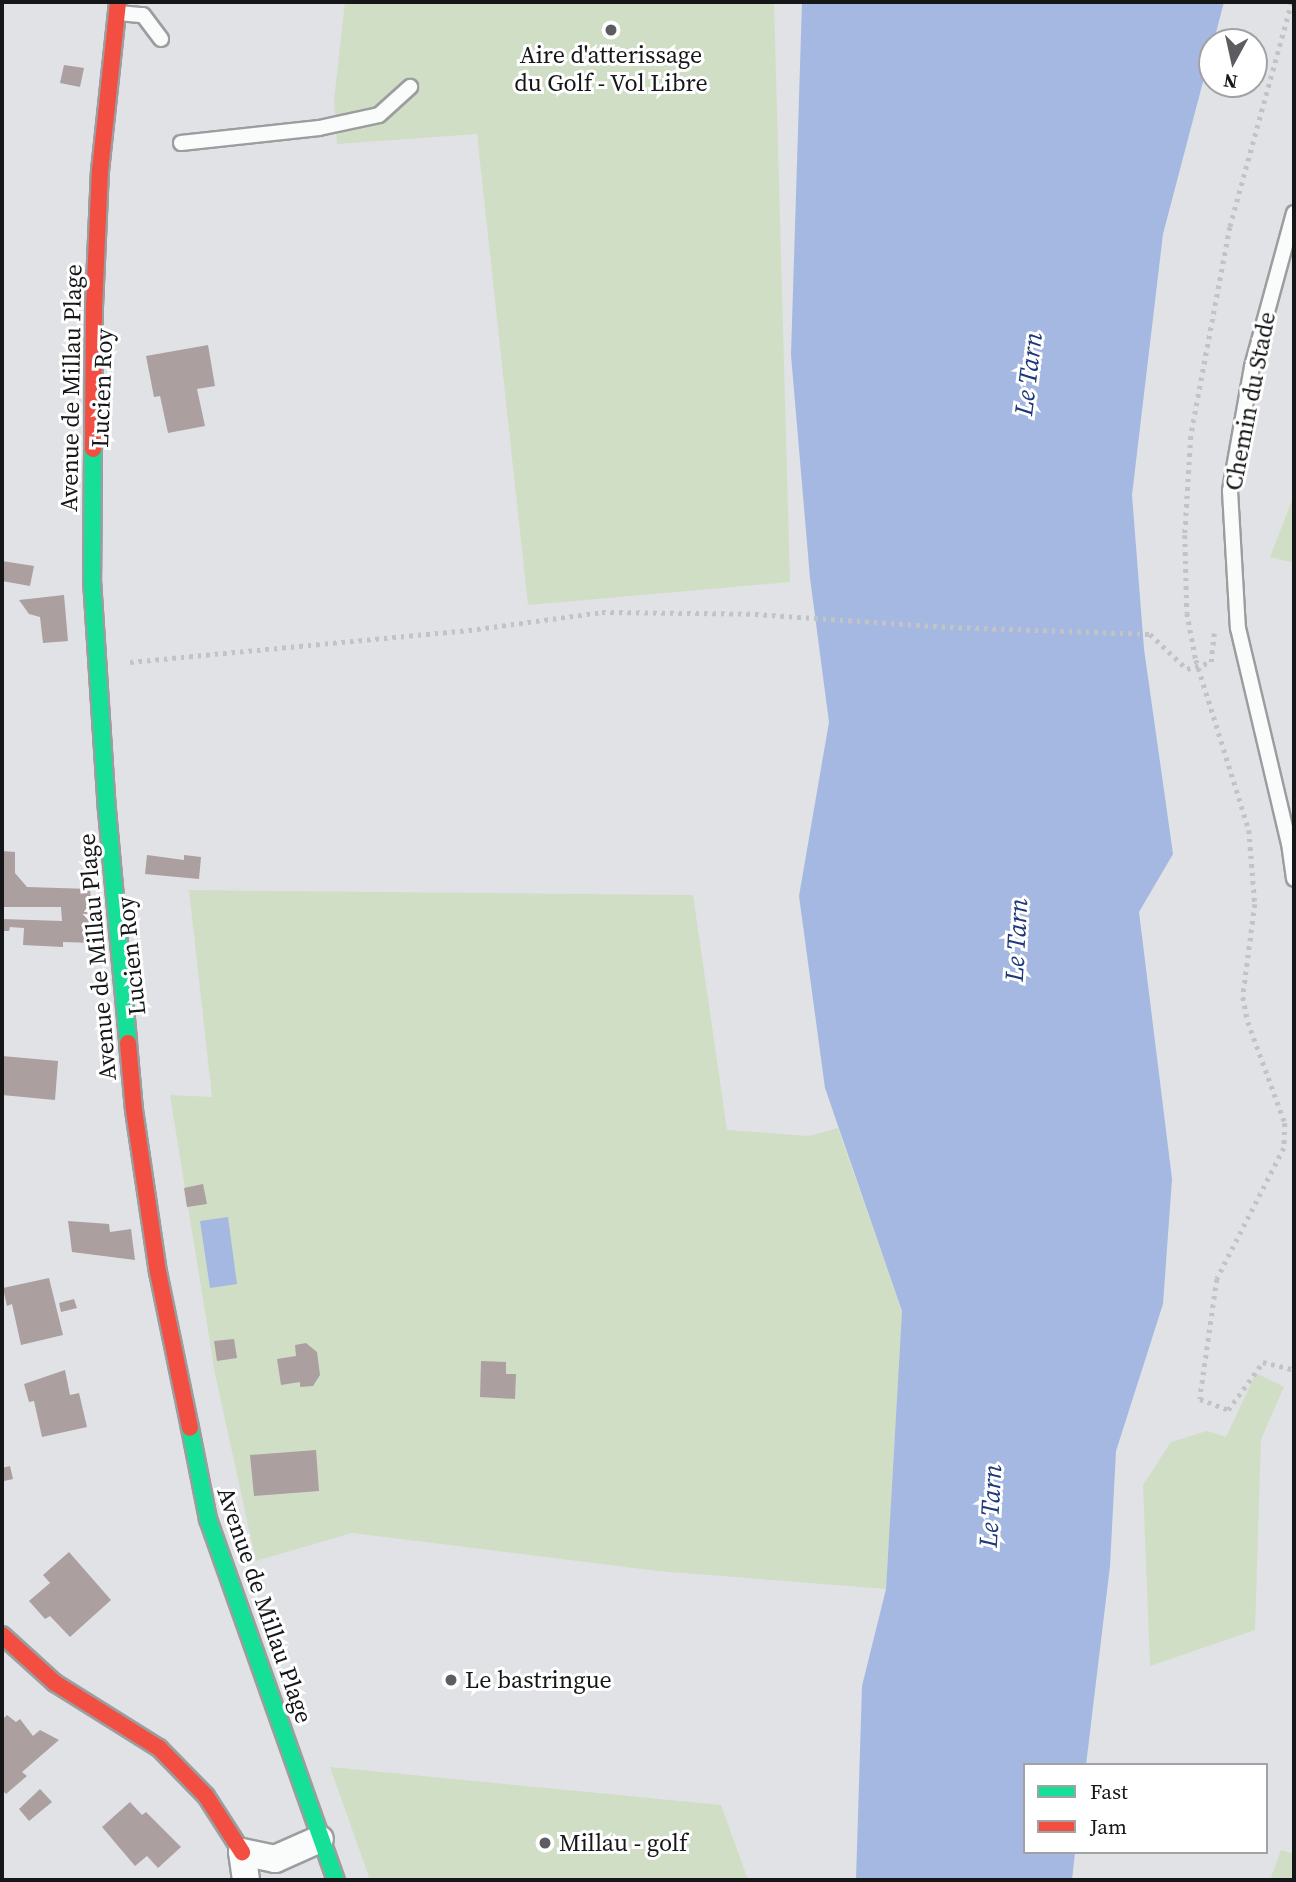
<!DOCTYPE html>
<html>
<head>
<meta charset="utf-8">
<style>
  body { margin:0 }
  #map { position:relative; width:1296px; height:1882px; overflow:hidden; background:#e0e2e5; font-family:"Source Serif 4",serif }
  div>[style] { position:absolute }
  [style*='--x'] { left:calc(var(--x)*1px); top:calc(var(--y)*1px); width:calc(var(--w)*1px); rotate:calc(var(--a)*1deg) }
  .green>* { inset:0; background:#d1dec6 }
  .water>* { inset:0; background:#a4b8e2 }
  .building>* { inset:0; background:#ab9fa0 }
  .path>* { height:4.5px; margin-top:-2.25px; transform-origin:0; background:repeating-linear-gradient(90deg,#c2c3c4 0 3.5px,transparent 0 8.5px) }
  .roads { filter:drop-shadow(2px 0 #9c9d9f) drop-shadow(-2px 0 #9c9d9f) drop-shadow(0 2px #9c9d9f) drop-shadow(0 -2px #9c9d9f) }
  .lane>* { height:14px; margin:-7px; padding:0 7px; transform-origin:7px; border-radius:7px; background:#fafbfb }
  .street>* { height:26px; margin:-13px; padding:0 13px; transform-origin:13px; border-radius:13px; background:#fafbfb }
  .fast>* { height:16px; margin:-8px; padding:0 8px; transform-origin:8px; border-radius:8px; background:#16e098 }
  .jam>* { height:16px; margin:-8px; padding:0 8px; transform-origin:8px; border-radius:8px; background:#f24e42 }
  .dots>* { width:19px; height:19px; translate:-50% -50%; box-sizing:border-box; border:4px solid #fff; border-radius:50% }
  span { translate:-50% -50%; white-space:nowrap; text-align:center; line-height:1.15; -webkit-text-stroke:6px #fff; paint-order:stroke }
  .poi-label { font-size:24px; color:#151618 }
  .left { translate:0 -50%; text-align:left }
  .street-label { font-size:24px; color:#151618 }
  .water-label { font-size:26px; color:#1c377b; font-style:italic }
  .frame { position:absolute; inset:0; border:4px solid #151618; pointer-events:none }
  .legend { position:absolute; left:1023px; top:1763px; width:245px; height:91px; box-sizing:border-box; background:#fff; border:2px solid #a1a2a3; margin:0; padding:9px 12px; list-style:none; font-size:21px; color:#151618 }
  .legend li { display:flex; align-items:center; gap:14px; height:35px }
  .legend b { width:35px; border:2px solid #a1a2a3 }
  .north { position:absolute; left:1198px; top:28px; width:70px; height:70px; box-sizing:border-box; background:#fff; border:2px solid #a1a2a3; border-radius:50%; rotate:188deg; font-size:19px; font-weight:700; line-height:28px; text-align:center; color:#151618 }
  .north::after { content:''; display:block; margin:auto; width:24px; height:32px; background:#5c5d60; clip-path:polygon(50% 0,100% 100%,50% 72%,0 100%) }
</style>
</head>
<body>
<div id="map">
  <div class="green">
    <i style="clip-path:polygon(345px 2px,774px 2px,790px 582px,528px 605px,477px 134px,337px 144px,334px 100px)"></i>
    <i style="clip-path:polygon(1294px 495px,1294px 563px,1270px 557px)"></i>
    <i style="clip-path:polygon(189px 890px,693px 895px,727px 1130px,809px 1136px,838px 1128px,902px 1311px,886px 1589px,658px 1571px,352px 1533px,256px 1561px,215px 1374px,170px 1095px,212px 1097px)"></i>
    <i style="clip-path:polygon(1256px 1373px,1284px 1387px,1261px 1439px,1255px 1630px,1150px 1666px,1143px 1485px,1171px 1442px,1207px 1431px,1226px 1437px)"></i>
    <i style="clip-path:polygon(330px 1767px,721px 1805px,748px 1880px,370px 1880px)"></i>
    <i style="clip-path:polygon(1281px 1850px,1294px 1854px,1294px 1880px,1270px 1880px)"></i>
  </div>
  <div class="water">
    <i style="clip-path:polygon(802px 2px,1224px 2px,1163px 234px,1132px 495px,1144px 649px,1173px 854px,1139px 912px,1172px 1179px,1163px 1304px,1116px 1451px,1110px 1566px,1086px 1765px,1025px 1765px,1025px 1852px,1075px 1852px,1072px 1880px,856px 1880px,862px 1686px,886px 1589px,902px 1311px,825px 1088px,799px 896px,829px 722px,810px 578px,791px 355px)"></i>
    <i style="clip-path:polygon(228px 1217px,237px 1284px,210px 1288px,200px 1221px)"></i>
  </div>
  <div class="building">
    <i style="clip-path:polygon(64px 65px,84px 68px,80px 87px,60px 83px)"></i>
    <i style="clip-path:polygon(208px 345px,215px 386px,197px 389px,205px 426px,168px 433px,160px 396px,154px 397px,146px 356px)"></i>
    <i style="clip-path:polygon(2px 561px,34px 566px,30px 586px,2px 581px)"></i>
    <i style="clip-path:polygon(64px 595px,68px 641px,43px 643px,40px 617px,29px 614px,19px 600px)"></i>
    <i style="clip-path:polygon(2px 851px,15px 852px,15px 873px,27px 887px,90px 889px,94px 943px,63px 942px,63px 947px,23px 945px,24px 928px,10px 927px,9px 931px,2px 931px,2px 919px,62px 921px,61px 907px,2px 907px)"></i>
    <i style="clip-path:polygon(147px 855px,184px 860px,184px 855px,201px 857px,199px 879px,145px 874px)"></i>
    <i style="clip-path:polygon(2px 1056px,58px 1061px,55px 1100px,2px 1095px)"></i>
    <i style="clip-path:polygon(203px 1184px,207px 1204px,187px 1207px,184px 1188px)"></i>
    <i style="clip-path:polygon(68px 1221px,109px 1224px,110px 1232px,131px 1229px,135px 1260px,72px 1252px)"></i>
    <i style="clip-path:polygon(49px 1278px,63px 1335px,21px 1345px,12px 1304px,7px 1306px,3px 1288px)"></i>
    <i style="clip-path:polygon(74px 1299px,77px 1308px,61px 1312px,59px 1303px)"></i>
    <i style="clip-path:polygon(234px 1339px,237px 1358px,217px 1361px,214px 1341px)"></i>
    <i style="clip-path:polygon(306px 1343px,317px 1352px,320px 1375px,313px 1386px,300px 1387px,300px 1382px,281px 1385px,277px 1359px,296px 1356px,295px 1345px)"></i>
    <i style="clip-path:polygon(481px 1361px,506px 1362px,506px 1374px,516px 1374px,515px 1399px,480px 1397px)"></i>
    <i style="clip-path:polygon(65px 1370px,70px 1395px,79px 1393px,87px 1427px,42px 1437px,34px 1401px,29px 1402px,24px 1384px)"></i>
    <i style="clip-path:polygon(316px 1450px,319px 1491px,254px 1496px,250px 1455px)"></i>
    <i style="clip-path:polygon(10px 1466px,13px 1479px,4px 1481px,2px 1468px)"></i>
    <i style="clip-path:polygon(69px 1552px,111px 1600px,70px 1637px,50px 1616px,45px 1619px,29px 1601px,50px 1583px,43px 1575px)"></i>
    <i style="clip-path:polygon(7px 1715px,16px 1722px,20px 1719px,33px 1736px,40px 1730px,59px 1740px,22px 1772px,27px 1776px,6px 1794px,2px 1790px,2px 1720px)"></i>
    <i style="clip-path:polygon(40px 1789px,52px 1802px,29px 1821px,19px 1809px)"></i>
    <i style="clip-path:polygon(130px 1802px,142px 1815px,146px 1812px,181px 1847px,158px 1868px,147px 1856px,135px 1866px,102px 1827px)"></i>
  </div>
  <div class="path">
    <i style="--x:1292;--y:2;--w:233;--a:105.4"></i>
    <i style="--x:1230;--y:227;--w:213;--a:100.6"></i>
    <i style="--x:1191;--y:436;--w:99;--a:93.5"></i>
    <i style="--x:1185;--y:535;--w:78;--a:88.5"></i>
    <i style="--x:1187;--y:613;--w:48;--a:79.2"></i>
    <i style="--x:1196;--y:660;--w:178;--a:72.7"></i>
    <i style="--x:1249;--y:830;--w:74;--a:85.4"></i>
    <i style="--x:1255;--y:904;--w:94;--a:97.4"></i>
    <i style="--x:1243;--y:997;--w:25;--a:79"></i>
    <i style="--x:1248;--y:1022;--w:108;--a:69.9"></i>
    <i style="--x:1285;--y:1123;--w:25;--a:92"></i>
    <i style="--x:1284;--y:1148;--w:147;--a:117.1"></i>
    <i style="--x:1217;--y:1279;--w:121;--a:98.1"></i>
    <i style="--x:1200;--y:1399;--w:30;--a:21"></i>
    <i style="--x:1228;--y:1410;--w:59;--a:-53.9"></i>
    <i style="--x:1263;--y:1362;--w:32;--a:14"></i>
    <i style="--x:130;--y:662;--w:349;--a:-5.4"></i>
    <i style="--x:477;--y:629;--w:126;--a:-7.7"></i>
    <i style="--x:602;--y:612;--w:153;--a:0.7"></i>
    <i style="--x:755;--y:614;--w:195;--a:3.8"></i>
    <i style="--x:950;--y:627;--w:200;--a:2"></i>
    <i style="--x:1150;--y:634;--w:51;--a:43.4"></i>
    <i style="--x:1187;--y:669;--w:25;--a:-16"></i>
    <i style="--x:1211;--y:662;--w:29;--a:-84"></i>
  </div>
  <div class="roads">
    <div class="lane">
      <i style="--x:118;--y:13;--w:25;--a:5"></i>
      <i style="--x:143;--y:15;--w:30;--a:53"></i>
      <i style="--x:181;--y:143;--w:139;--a:-6.2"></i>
      <i style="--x:319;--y:128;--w:61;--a:-12.2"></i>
      <i style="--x:379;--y:115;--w:42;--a:-42.1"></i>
      <i style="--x:1294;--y:213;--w:160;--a:105.3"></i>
      <i style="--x:1252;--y:367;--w:126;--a:100.1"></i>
      <i style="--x:1230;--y:491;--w:137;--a:86.7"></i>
      <i style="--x:1238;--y:628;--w:221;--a:76.7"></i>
      <i style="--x:1289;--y:843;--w:36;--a:82"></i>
    </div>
    <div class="street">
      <i style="--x:246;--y:1880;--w:28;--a:-98"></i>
      <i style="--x:242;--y:1852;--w:34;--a:12"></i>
      <i style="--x:275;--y:1859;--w:49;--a:-24"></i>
    </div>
    <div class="fast">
      <i style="--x:93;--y:449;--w:131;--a:90.4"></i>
      <i style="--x:92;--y:580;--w:230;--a:86.3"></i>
      <i style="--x:107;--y:810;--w:234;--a:84.8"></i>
      <i style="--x:190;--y:1428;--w:93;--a:78.8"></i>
      <i style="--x:208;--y:1519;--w:383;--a:70.5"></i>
    </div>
    <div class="jam">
      <i style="--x:93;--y:449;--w:142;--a:-89.6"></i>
      <i style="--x:94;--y:307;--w:136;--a:-87.5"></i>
      <i style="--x:100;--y:171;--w:170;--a:-83.9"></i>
      <i style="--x:128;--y:1043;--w:67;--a:84.9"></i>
      <i style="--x:134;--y:1110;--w:164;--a:81.6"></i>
      <i style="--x:158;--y:1272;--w:159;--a:78.4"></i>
      <i style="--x:2;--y:1635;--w:72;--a:42.2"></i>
      <i style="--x:55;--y:1683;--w:123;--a:32"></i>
      <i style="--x:159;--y:1748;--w:67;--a:45.6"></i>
      <i style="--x:206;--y:1796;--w:67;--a:57.3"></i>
    </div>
  </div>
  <div class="dots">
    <i style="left:611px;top:30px;background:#5c5d60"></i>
    <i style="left:451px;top:1680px;background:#5c5d60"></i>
    <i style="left:545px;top:1843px;background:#5c5d60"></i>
  </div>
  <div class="poi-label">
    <span style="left:611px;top:69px">Aire d'atterissage<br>du Golf - Vol Libre</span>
    <span class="left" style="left:465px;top:1680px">Le bastringue</span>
    <span class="left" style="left:559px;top:1843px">Millau - golf</span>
  </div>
  <div class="street-label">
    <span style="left:71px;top:388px;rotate:-89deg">Avenue de Millau Plage</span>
    <span style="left:102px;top:388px;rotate:-88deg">Lucien Roy</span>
    <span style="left:1250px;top:401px;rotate:-79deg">Chemin du Stade</span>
    <span style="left:131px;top:956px;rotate:-96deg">Lucien Roy</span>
    <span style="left:97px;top:957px;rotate:-95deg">Avenue de Millau Plage</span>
    <span style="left:265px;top:1605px;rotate:71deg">Avenue de Millau Plage</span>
  </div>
  <div class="water-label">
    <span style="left:1029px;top:374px;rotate:-83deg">Le Tarn</span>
    <span style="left:1017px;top:940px;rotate:-87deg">Le Tarn</span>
    <span style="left:991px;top:1506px;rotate:-87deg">Le Tarn</span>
  </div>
  <div class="frame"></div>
  <ul class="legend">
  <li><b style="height:9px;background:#16e098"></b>Fast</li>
  <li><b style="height:9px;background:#f24e42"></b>Jam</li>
  </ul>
  <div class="north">N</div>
</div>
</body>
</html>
